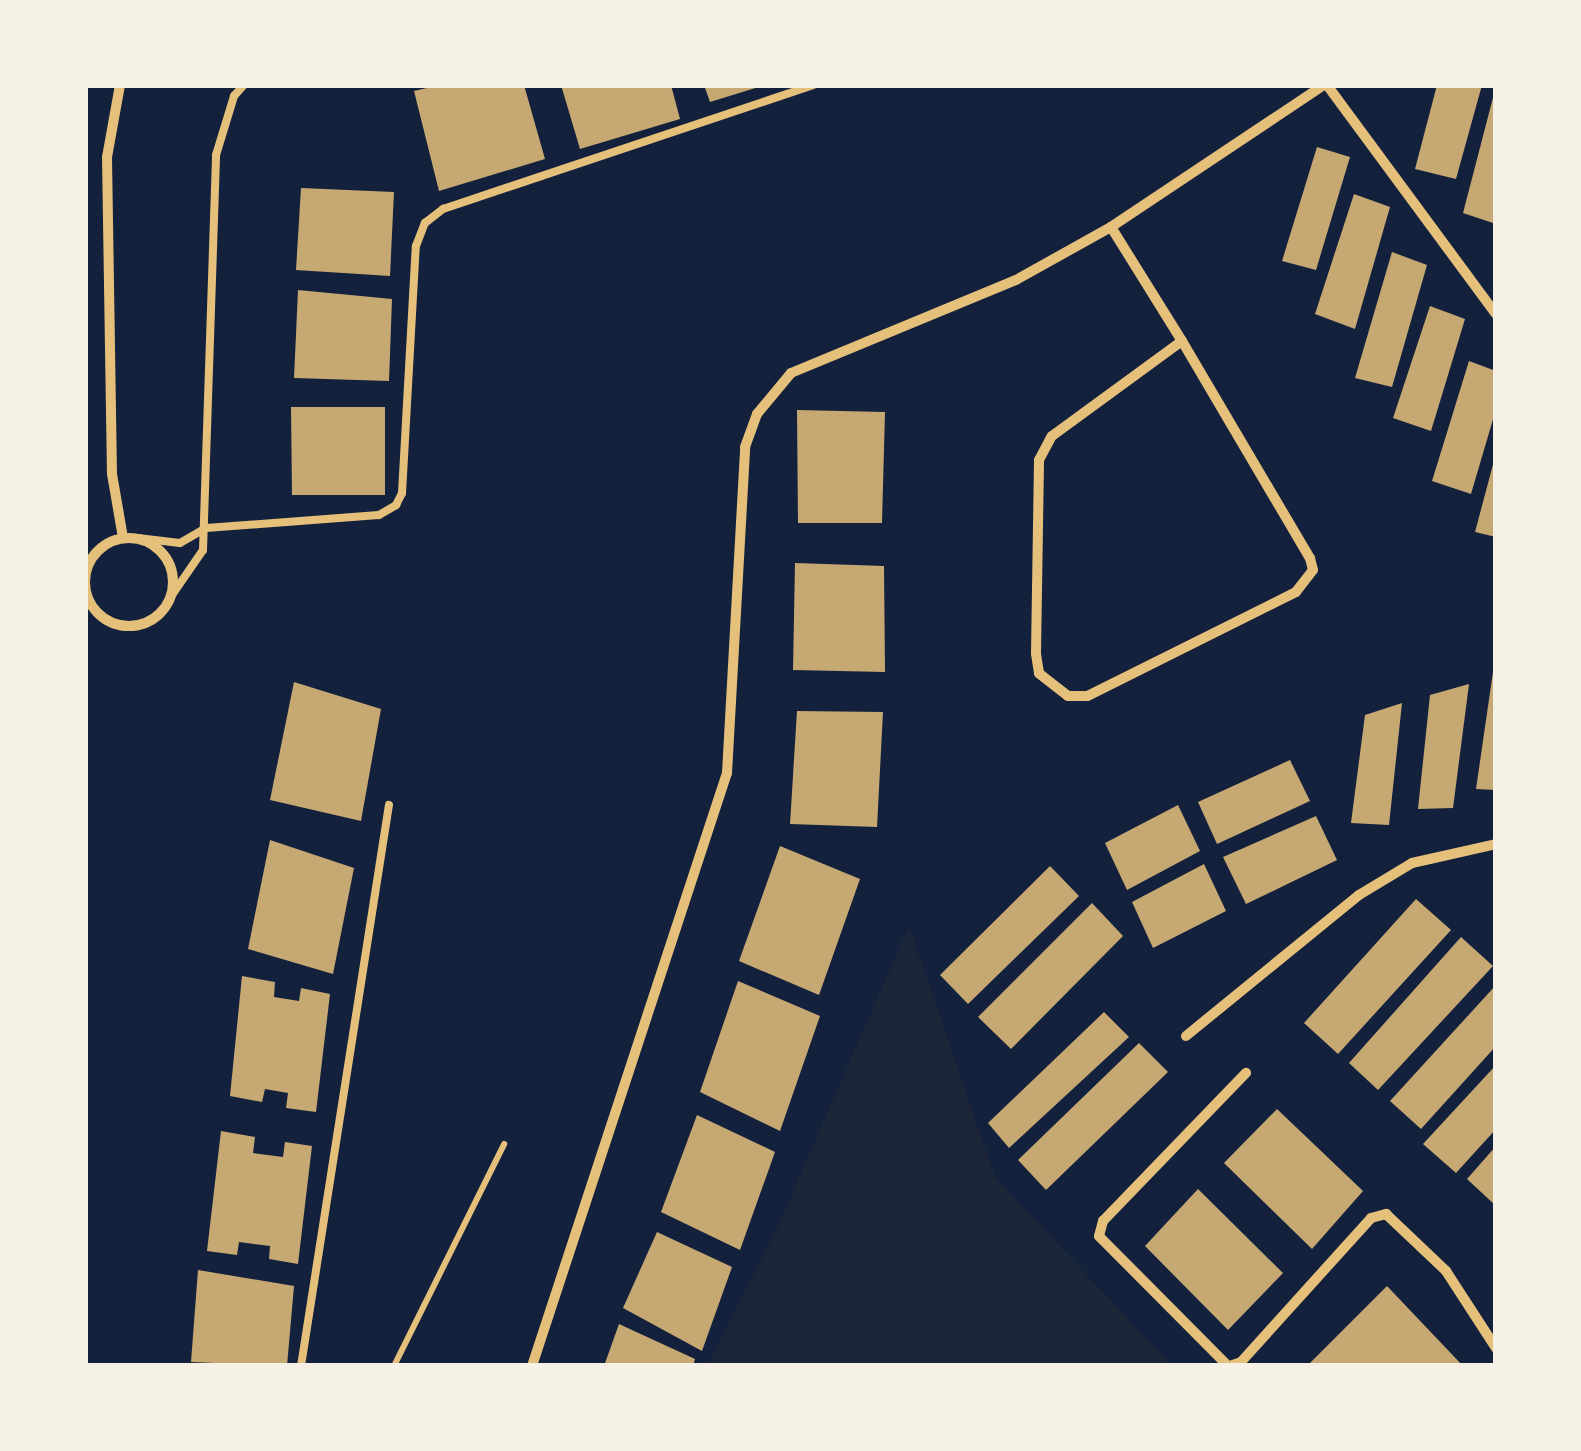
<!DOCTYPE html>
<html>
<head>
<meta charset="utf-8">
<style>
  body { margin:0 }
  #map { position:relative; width:1581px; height:1451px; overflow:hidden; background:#14213d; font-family:Cabin,sans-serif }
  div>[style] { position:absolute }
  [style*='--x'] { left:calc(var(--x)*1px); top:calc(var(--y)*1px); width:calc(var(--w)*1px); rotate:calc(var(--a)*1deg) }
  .green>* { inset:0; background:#1d2539 }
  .building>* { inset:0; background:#c6a872 }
  .path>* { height:6px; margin:-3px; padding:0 3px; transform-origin:3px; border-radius:3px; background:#e5c07b }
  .service>* { height:8px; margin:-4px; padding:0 4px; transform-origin:4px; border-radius:4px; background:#e5c07b }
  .minor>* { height:10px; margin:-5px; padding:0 5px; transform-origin:5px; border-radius:5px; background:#e5c07b }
  .minor>.ring { margin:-5px; padding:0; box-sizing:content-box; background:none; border:10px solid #e5c07b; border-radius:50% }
  span { translate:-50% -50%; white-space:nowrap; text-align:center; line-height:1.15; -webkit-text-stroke:8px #f6f1e7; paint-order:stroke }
  .frame { position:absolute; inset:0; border:88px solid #f6f1e7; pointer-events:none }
</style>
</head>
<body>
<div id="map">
  <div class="green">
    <i style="clip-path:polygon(909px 926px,995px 1177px,1172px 1366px,707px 1366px,778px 1226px)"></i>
  </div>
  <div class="building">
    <i style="clip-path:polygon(440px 85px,524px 85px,545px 159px,439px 191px,414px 91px)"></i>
    <i style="clip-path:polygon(561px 85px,671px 85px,680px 119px,580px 149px)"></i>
    <i style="clip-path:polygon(704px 85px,762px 85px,762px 86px,710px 102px)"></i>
    <i style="clip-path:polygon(1437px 85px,1482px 85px,1456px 179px,1415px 169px)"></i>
    <i style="clip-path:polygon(1495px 90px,1496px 90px,1496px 224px,1463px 213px)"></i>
    <i style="clip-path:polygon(1317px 147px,1350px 157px,1316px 270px,1282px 261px)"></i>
    <i style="clip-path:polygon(301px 188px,394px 192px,390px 276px,296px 270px)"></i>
    <i style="clip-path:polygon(1354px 194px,1390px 207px,1355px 329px,1315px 314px)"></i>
    <i style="clip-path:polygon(1392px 252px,1427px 265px,1392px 387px,1355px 378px)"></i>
    <i style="clip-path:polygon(298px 290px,392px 299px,389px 381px,294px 378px)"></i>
    <i style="clip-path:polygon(1430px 306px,1465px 319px,1431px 431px,1393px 418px)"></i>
    <i style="clip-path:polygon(1469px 361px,1496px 371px,1496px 409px,1471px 494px,1432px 481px)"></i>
    <i style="clip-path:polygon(291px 407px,385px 407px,385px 495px,292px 495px)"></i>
    <i style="clip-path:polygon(797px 410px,885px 412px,882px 523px,798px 523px)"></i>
    <i style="clip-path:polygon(1495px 457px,1496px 457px,1496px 537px,1475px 532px)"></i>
    <i style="clip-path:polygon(795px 563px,884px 566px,885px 672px,793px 670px)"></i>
    <i style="clip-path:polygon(1494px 665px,1496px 790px,1476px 789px)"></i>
    <i style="clip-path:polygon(294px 682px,381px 709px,361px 821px,270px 800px)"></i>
    <i style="clip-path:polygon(1469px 684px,1453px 808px,1418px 809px,1430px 695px)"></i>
    <i style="clip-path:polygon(1402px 703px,1389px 825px,1351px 823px,1365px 715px)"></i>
    <i style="clip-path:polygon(797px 711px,883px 712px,877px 827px,790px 824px)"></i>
    <i style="clip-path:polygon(1290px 760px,1310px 801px,1217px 844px,1198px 802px)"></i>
    <i style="clip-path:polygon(1178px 805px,1200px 851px,1127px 890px,1105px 843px)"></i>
    <i style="clip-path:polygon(1316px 816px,1337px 860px,1246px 904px,1223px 857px)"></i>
    <i style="clip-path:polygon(270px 840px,354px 868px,333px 974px,248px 949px)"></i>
    <i style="clip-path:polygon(780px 846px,860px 879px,819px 995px,739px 961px)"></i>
    <i style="clip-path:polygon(1204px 864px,1226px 911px,1153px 948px,1132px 902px)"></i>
    <i style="clip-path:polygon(1050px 866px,1079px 896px,968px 1004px,940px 975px)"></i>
    <i style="clip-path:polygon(1416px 899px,1451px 930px,1338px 1054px,1304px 1023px)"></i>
    <i style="clip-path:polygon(1092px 903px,1123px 936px,1011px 1049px,978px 1017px)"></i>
    <i style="clip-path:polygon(1461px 937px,1493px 966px,1378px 1090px,1349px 1063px)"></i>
    <i style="clip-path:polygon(242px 976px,275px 982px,274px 997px,299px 1001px,301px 988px,330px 994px,316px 1112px,286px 1108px,288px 1093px,265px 1089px,262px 1102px,230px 1096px)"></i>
    <i style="clip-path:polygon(738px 981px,820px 1016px,780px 1131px,700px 1092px)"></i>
    <i style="clip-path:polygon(1496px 985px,1496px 1046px,1421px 1129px,1390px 1101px)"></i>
    <i style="clip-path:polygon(1104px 1012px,1129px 1037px,1009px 1148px,988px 1123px)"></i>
    <i style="clip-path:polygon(1139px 1043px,1168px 1072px,1046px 1190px,1018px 1160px)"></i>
    <i style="clip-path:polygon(1496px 1065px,1496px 1129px,1456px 1173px,1423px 1144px)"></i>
    <i style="clip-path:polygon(1277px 1109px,1363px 1191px,1312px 1249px,1224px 1163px)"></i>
    <i style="clip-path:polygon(697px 1115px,775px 1152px,740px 1250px,661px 1212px)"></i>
    <i style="clip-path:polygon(221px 1131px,255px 1137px,253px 1153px,283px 1157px,285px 1142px,312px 1146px,298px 1264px,269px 1259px,270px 1246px,239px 1242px,237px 1255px,207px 1251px)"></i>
    <i style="clip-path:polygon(1496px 1146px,1496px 1206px,1467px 1179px)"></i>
    <i style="clip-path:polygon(1198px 1189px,1283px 1273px,1228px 1330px,1145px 1246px)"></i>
    <i style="clip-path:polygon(657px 1232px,732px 1267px,702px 1351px,623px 1308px)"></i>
    <i style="clip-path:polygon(198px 1270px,294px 1286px,287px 1366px,191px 1362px)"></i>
    <i style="clip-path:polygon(1387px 1286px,1463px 1366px,1307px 1366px)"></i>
    <i style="clip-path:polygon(619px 1324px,695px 1359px,693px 1366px,604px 1366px)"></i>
  </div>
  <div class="path">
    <i style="--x:394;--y:1366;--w:248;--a:-63.6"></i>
  </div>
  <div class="service">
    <i style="--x:138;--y:538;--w:42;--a:6.8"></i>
    <i style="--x:180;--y:543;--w:30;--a:-30"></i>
    <i style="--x:206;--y:528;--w:173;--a:-4.3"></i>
    <i style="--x:379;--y:515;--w:20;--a:-30"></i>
    <i style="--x:396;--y:505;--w:13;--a:-63"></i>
    <i style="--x:402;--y:493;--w:247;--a:-86.8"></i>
    <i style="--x:416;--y:246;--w:25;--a:-69"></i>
    <i style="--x:425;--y:223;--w:23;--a:-38"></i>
    <i style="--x:443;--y:209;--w:390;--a:-18.5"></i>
    <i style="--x:170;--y:598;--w:58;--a:-55.5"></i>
    <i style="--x:203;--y:550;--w:395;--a:-88.1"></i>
    <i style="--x:216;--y:155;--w:62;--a:-73"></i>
    <i style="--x:234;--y:96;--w:15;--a:-48"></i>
    <i style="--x:301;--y:1366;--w:568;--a:-81.09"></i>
  </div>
  <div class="minor">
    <i style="--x:120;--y:85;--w:73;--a:100.2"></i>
    <i style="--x:107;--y:157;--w:317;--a:89.1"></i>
    <i style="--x:112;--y:474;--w:65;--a:80.2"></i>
    <i style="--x:1327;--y:85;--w:285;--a:53.6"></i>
    <i style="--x:1111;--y:227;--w:134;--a:58.1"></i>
    <i style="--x:1182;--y:341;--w:252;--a:59.5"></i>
    <i style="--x:1310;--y:558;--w:12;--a:76"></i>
    <i style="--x:1313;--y:570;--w:28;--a:128"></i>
    <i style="--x:1296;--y:592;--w:233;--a:153.5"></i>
    <i style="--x:1087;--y:696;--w:19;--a:180"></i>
    <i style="--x:1068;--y:696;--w:37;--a:-142"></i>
    <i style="--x:1039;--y:673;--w:20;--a:-99"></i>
    <i style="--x:1036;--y:653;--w:193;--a:-89.1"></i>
    <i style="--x:1039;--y:460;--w:27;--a:-62"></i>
    <i style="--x:1052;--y:436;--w:161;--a:-36.2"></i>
    <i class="ring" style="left:85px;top:538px;width:78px;height:78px"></i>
    <i style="--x:1186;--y:1036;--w:223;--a:-39.2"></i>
    <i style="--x:1359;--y:895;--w:62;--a:-31.1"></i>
    <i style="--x:1412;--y:863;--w:86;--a:-12.7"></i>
    <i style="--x:532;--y:1366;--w:624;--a:-71.8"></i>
    <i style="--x:727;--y:773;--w:326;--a:-86.8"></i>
    <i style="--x:745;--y:447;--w:35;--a:-70"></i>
    <i style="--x:757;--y:414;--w:53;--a:-50.3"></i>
    <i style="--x:791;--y:373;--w:243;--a:-22.5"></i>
    <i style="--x:1016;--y:280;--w:109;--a:-29.2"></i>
    <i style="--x:1111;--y:227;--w:256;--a:-33.7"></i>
    <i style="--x:1228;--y:1366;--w:183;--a:-134.8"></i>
    <i style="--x:1099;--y:1236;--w:16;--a:-75"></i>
    <i style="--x:1103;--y:1221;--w:206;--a:-46"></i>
    <i style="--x:1230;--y:1366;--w:12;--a:-20"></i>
    <i style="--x:1241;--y:1362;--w:194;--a:-47.9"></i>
    <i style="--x:1371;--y:1218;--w:16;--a:-15"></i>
    <i style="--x:1386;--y:1214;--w:83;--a:43.5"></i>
    <i style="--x:1446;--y:1271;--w:92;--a:57"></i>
  </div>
  <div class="frame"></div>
</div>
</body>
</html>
